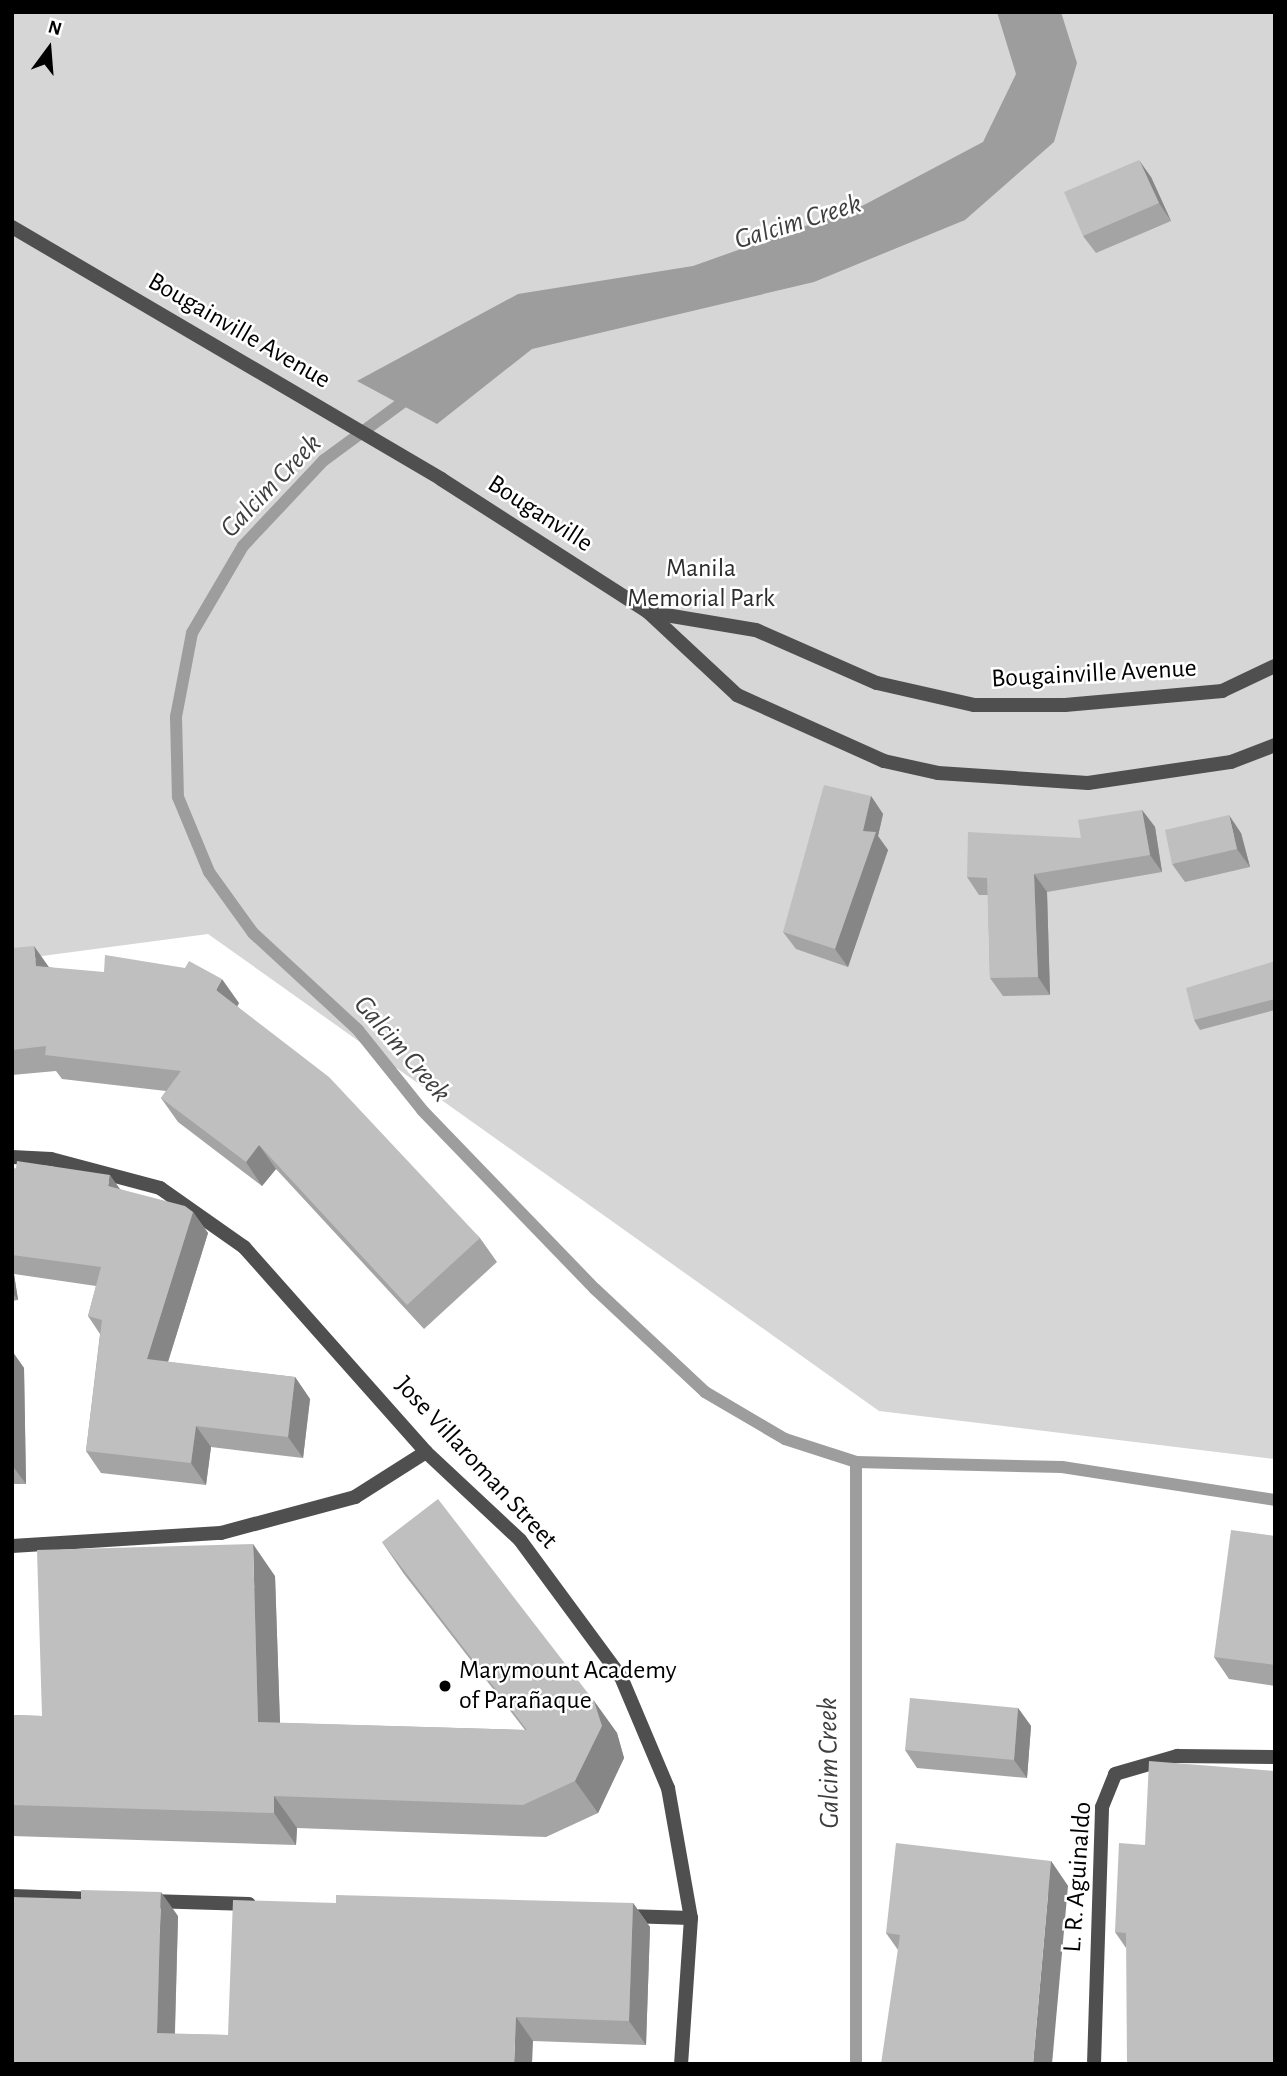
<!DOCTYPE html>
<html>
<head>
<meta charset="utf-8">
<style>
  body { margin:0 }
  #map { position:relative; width:1287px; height:2076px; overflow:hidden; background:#fff; font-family:"Alegreya Sans",sans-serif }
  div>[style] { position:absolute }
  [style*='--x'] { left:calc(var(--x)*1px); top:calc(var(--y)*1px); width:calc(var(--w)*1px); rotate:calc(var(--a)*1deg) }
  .green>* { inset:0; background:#d6d6d6 }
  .water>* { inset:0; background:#9d9d9d }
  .stream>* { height:12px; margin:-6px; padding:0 6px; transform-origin:6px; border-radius:6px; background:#9d9d9d }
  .minor>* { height:14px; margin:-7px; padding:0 7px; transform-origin:7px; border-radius:7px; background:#4f4f4f }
  .wall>* { inset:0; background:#a4a4a4 }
  .shaded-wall>* { inset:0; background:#868686 }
  .building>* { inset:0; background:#bfbfbf }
  .dots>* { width:19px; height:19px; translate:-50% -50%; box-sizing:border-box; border:4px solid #fff; border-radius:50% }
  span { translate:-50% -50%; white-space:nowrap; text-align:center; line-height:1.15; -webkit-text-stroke:5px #fff; paint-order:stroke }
  .street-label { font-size:26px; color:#000 }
  .park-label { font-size:26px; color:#2d2d2d }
  .poi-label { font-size:26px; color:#000 }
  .left { translate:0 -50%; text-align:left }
  .water-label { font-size:28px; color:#3e3e3e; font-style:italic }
  .frame { position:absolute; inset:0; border:14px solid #000; pointer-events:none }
  .north { position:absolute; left:14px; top:14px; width:70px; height:70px; -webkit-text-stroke:5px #fff; paint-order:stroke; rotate:16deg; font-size:19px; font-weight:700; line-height:28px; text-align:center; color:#000 }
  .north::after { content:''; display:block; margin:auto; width:24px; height:32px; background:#000; clip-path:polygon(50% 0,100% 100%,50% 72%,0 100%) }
</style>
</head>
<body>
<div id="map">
  <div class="green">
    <i style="clip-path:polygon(12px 12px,1275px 12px,1275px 1459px,879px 1411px,208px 934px,12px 960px)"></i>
  </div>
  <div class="water">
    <i style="clip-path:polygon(997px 12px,1061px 12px,1077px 63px,1054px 142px,965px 220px,814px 282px,532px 349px,437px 424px,357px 381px,518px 294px,693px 266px,862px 206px,983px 142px,1016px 74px)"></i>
  </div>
  <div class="stream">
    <i style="--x:414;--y:394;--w:112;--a:143.7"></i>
    <i style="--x:324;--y:460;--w:118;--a:133.3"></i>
    <i style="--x:243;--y:546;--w:101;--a:120.4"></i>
    <i style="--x:192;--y:633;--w:86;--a:100.8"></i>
    <i style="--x:176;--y:717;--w:80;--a:88.6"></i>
    <i style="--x:178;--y:797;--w:81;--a:67.5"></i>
    <i style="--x:209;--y:872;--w:75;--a:54.2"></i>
    <i style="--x:253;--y:933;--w:143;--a:42.7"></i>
    <i style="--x:358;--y:1030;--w:102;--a:51.3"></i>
    <i style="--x:422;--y:1110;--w:249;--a:46"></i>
    <i style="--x:595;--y:1289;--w:151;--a:43.1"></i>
    <i style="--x:705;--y:1392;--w:93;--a:30.4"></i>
    <i style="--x:785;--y:1439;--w:75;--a:17.9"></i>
    <i style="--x:856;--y:1462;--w:206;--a:1.4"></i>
    <i style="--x:1062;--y:1467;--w:216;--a:8.8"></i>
    <i style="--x:856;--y:1462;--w:602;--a:90"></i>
  </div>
  <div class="minor">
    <i style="--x:12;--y:227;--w:498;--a:30.4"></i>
    <i style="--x:441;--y:479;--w:246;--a:32.7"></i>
    <i style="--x:648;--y:612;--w:122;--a:43"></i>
    <i style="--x:737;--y:695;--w:161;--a:24.2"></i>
    <i style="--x:884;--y:761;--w:55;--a:12.5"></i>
    <i style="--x:938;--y:773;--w:150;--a:3.8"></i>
    <i style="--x:1088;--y:783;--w:145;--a:-8.4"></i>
    <i style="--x:1231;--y:762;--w:47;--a:-21.1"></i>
    <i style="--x:648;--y:612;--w:109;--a:9.5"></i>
    <i style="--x:756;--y:630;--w:132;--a:23.7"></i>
    <i style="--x:877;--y:683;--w:99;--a:12.8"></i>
    <i style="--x:974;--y:705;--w:91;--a:0"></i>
    <i style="--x:1065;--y:705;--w:158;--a:-5.1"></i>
    <i style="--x:1222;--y:691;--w:59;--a:-25.3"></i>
    <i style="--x:12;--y:1157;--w:39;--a:3"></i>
    <i style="--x:51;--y:1159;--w:113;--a:14.9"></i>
    <i style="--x:160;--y:1188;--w:103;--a:35.1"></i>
    <i style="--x:244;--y:1247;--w:274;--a:48.4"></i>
    <i style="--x:426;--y:1452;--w:129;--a:43.1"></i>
    <i style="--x:520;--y:1540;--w:170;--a:53.6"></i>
    <i style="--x:621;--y:1677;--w:121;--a:67.1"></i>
    <i style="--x:668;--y:1788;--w:132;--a:80"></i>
    <i style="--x:691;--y:1918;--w:146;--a:93.9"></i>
    <i style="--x:12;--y:1546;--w:209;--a:-3.6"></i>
    <i style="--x:221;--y:1533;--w:139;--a:-15"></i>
    <i style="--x:355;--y:1497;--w:84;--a:-32.4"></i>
    <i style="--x:12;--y:1896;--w:86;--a:2"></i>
    <i style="--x:150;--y:1901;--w:99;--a:1.7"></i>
    <i style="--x:626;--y:1916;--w:65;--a:1.8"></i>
    <i style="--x:1094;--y:2064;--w:257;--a:-88.2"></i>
    <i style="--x:1102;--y:1807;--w:35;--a:-68"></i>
    <i style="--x:1115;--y:1774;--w:65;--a:-16.2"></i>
    <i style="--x:1177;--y:1756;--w:98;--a:0.6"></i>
  </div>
  <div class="wall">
    <i style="clip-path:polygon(1151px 177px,1171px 221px,1096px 253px,1083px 236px)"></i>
    <i style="clip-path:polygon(871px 796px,883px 814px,878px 836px,888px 850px,848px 967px,796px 949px,783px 932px)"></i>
    <i style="clip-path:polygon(1142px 810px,1155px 827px,1162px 872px,1047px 892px,1050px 995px,1003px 996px,990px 978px,988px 895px,979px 895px,967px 877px,1081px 838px)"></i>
    <i style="clip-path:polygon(1241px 833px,1250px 867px,1185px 882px,1172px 864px)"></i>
    <i style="clip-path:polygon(12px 948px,48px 967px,239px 1003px,237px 1006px,480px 1238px,497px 1262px,424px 1329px,276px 1169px,262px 1186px,178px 1122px,161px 1098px,166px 1091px,62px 1079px,56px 1071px,12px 1075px)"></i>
    <i style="clip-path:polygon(1275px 961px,1275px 1010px,1200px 1030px,1194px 1020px)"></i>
    <i style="clip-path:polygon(12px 1169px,119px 1189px,193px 1212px,208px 1233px,168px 1362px,295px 1377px,310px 1399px,303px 1458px,211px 1447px,206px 1485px,101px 1473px,86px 1451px,100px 1334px,88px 1316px,96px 1286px,14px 1274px,18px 1300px,12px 1301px)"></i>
    <i style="clip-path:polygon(12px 1351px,24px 1368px,26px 1484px,12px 1484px)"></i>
    <i style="clip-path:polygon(1275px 1536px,1275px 1686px,1229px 1679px,1214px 1657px)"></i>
    <i style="clip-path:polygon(382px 1542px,594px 1701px,617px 1733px,624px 1758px,598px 1813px,546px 1837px,297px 1828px,296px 1845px,12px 1836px,12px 1715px,42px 1716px,275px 1576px,280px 1723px,525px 1730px,404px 1574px)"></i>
    <i style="clip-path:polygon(1018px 1708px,1031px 1726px,1027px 1778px,917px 1768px,905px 1750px)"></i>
    <i style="clip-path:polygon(1145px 1845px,1126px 1948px,1115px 1932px)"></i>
    <i style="clip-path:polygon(1051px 1861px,1068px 1886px,898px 1950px,886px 1933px)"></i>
    <i style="clip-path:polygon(336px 1903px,633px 1903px,650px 1927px,646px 2045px,533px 2041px,12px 2064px,178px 1916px,175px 2034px,228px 2035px)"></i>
  </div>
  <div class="shaded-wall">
    <i style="clip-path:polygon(1139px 160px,1151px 177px,1171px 221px,1159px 203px)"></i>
    <i style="clip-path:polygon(871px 796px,883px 814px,878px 836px,888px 850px,848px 967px,835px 949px)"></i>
    <i style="clip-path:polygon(1142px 810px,1155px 827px,1162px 872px,1150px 855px)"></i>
    <i style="clip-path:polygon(1229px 815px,1241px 833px,1250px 867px,1237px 849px)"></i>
    <i style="clip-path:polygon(1034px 874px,1047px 892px,1050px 995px,1038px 977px)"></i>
    <i style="clip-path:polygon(34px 946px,51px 970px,36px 966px)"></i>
    <i style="clip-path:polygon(222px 979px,239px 1003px,233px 1014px,216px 990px)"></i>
    <i style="clip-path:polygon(259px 1145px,276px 1169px,262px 1186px,246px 1162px)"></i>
    <i style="clip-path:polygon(110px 1175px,125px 1196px,108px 1186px)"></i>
    <i style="clip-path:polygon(193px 1212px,208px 1233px,162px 1381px,147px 1359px)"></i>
    <i style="clip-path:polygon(12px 1271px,14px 1274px,18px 1300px,12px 1292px)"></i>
    <i style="clip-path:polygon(12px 1351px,24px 1368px,26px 1484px,12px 1465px)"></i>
    <i style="clip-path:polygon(295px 1377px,310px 1399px,303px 1458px,288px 1437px)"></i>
    <i style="clip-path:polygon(196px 1426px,211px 1447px,206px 1485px,191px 1463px)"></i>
    <i style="clip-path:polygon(253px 1544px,275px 1576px,281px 1754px,258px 1722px)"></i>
    <i style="clip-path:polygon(594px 1701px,617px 1733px,624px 1758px,598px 1813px,575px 1781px)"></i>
    <i style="clip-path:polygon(1018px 1708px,1031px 1726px,1027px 1778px,1014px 1760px)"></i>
    <i style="clip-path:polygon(274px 1796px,297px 1828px,296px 1845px,274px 1813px)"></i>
    <i style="clip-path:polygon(1051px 1861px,1068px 1886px,1052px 2064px,1033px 2064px)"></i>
    <i style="clip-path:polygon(161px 1892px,178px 1916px,174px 2058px,157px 2033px)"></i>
    <i style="clip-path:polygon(633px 1903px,650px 1927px,646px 2045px,629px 2021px)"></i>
    <i style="clip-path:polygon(516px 2017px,533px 2041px,532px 2064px,514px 2064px)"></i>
  </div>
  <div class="building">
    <i style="clip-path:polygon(1139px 160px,1159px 203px,1083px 236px,1064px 192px)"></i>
    <i style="clip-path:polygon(824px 785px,871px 796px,863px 831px,876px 832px,835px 949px,783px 932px)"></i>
    <i style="clip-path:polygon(1142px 810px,1150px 855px,1034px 874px,1038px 977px,990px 978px,987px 878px,967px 877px,968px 832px,1081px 838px,1078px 820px)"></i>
    <i style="clip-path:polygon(1229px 815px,1237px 849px,1172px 864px,1165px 830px)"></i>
    <i style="clip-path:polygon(34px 946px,36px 966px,104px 972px,105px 955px,185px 968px,189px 961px,222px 979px,216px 990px,329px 1077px,480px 1238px,407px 1305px,259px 1145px,246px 1162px,161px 1098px,181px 1071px,45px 1055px,46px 1046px,12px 1050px,12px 948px)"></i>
    <i style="clip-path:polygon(1275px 961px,1275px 999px,1194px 1020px,1186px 988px)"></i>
    <i style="clip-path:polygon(17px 1161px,110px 1175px,108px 1186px,185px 1206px,193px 1212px,147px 1359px,295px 1377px,288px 1437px,196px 1426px,191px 1463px,86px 1451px,102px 1320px,88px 1316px,101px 1267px,12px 1255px,12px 1169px,16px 1168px)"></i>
    <i style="clip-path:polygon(438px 1499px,594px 1701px,602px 1726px,575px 1781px,523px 1805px,274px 1796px,274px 1813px,12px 1805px,12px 1715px,42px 1716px,37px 1550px,253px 1544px,258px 1722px,527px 1730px,382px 1542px)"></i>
    <i style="clip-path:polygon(1231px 1530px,1275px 1536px,1275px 1665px,1214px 1657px)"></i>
    <i style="clip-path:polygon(910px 1698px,1018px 1708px,1014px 1760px,905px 1750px)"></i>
    <i style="clip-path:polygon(1149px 1761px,1275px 1771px,1275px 2064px,1127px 2064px,1126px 1933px,1115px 1932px,1119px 1843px,1145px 1845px)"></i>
    <i style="clip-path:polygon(896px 1843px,1051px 1861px,1033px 2064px,881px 2064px,900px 1935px,886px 1933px)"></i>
    <i style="clip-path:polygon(81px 1890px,161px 1892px,157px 2033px,228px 2035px,233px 1900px,336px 1903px,336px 1895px,633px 1903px,629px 2021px,516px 2017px,514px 2064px,12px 2064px,12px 1897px,81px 1899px)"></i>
  </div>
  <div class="dots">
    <i style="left:445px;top:1686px;background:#000"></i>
  </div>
  <div class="street-label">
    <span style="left:239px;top:331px;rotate:30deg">Bougainville Avenue</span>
    <span style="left:540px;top:514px;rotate:33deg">Bouganville</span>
    <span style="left:1094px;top:674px;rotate:-3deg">Bougainville Avenue</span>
    <span style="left:476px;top:1463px;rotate:47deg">Jose Villaroman Street</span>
    <span style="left:1078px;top:1877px;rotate:-86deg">L. R. Aguinaldo</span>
  </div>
  <div class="park-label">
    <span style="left:701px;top:584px">Manila<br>Memorial Park</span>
  </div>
  <div class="poi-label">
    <span class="left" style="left:459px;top:1686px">Marymount Academy<br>of Parañaque</span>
  </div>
  <div class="water-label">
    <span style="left:798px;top:222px;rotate:-17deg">Galcim Creek</span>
    <span style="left:271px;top:486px;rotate:-46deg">Galcim Creek</span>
    <span style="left:402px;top:1049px;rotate:49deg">Galcim Creek</span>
    <span style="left:829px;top:1763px;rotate:-91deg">Galcim Creek</span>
  </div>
  <div class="frame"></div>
  <div class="north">N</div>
</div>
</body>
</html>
